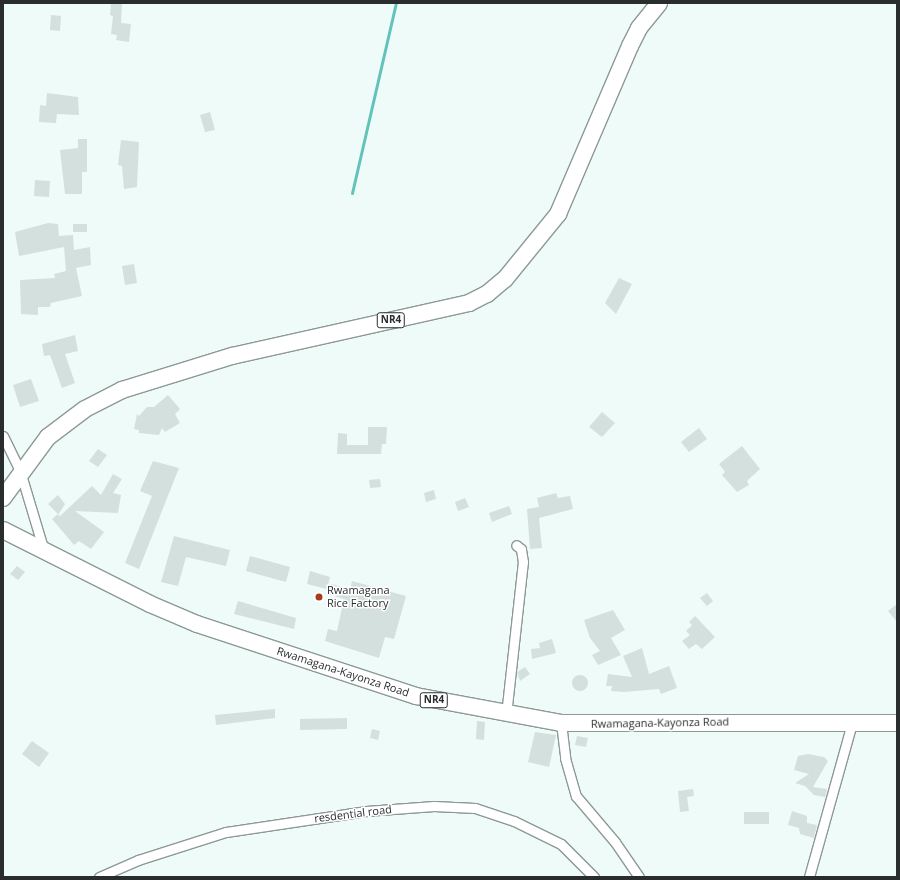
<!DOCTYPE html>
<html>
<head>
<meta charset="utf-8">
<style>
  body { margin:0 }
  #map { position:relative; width:900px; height:880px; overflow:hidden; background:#effbf9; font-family:"Open Sans",sans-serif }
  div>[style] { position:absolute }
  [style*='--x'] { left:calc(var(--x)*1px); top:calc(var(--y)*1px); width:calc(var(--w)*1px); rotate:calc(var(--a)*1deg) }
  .stream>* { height:3px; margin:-1.5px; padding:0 1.5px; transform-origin:1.5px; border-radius:1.5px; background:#61c3ba }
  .building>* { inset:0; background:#d4e0de }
  .round { border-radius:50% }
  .roads { filter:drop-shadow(1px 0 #8d9997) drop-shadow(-1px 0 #8d9997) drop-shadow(0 1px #8d9997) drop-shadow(0 -1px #8d9997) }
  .street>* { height:9px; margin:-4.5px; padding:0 4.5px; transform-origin:4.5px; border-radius:4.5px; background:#fff }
  .highway>* { height:16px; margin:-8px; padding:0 8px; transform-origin:8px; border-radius:8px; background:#fff }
  .dots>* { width:11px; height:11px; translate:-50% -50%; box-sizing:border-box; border:2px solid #fff; border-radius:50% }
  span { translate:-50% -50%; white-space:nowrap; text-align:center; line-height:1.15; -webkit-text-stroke:3px #fff; paint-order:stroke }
  .shield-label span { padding:1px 3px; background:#fff; border:1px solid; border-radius:3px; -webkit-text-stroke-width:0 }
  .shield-label { font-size:10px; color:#292d2d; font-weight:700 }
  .poi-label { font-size:11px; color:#292d2d }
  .left { translate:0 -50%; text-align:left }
  .street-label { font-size:11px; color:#292d2d }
  .frame { position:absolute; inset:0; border:4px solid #292d2d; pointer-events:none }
</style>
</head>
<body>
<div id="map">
  <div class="stream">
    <i style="--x:352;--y:193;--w:195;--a:-77"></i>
  </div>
  <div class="building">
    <i style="clip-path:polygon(111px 3px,122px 3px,121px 23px,131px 24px,129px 42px,116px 40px,117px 35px,111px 34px,113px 16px,110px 15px)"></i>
    <i style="clip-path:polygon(51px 15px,61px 16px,60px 31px,50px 30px)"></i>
    <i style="clip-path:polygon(47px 93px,78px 97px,79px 115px,57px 114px,56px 123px,39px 122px,40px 105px,46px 106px)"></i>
    <i style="clip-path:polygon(210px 112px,215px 130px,205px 132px,200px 115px)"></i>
    <i style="clip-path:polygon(78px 139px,87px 139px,87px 172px,82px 172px,82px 194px,65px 194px,60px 150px,78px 148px)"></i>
    <i style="clip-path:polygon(121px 140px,139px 142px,137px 187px,124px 189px,122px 166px,118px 165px)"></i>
    <i style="clip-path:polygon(35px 180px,50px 181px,49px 197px,34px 196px)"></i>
    <i style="clip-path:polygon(48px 223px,58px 224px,59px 236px,73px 235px,74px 250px,90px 247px,91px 265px,76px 268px,82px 296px,51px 303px,50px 307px,38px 307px,38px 315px,21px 314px,20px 280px,55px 278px,54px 274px,66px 271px,64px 247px,19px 256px,15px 232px)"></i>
    <i style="clip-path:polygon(73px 224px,87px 224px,87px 232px,73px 232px)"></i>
    <i style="clip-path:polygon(134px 264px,137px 283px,125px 285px,122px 266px)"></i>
    <i style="clip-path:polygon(619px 278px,632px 284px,616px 314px,605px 303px)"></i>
    <i style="clip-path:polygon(75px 335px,78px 351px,65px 354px,75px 383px,62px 388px,50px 355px,44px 356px,42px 344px)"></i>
    <i style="clip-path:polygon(31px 379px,39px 401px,20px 407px,13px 385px)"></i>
    <i style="clip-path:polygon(168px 395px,180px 409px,175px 414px,180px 423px,165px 432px,162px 428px,159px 435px,139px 433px,139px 430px,134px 429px,137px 414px,139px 416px,147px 407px,154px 407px)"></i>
    <i style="clip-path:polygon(602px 412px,615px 423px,602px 437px,589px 427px)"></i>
    <i style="clip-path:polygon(368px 427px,387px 427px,386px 444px,382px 444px,381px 454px,337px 454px,338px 433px,347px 434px,347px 445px,368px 445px)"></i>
    <i style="clip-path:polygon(699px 428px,707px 439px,689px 452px,681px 442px)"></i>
    <i style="clip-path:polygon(742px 446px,760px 469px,747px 481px,749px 485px,737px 492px,722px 475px,725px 472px,719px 464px)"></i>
    <i style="clip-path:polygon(98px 449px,107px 455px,98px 467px,89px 461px)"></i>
    <i style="clip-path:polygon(153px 461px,179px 468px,139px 569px,125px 563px,152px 496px,140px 491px)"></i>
    <i style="clip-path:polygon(113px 474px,122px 479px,113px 493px,121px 495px,118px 513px,75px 511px,104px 532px,91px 549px,79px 541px,74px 545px,52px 519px,58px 514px,48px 504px,58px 495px,65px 504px,58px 515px,60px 516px,92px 486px,101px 495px)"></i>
    <i style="clip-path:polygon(380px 479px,381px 487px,370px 488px,369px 480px)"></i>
    <i style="clip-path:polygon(434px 490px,436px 499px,426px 502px,424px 493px)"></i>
    <i style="clip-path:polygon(556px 493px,558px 498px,570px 496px,573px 509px,539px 518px,542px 548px,530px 549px,527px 509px,539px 507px,537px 498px)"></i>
    <i style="clip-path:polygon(465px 498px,469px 507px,458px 511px,455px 502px)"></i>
    <i style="clip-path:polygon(509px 506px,512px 514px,492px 522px,489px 513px)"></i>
    <i style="clip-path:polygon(174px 536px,230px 550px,226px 566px,186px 557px,178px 586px,161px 582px)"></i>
    <i style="clip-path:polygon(250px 556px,290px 567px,286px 582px,246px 571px)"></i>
    <i style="clip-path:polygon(17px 566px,25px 572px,18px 580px,10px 574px)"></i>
    <i style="clip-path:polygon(310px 571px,330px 577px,327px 589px,307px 584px)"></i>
    <i style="clip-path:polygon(352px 581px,406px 596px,394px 639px,385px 637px,379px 658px,325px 641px,328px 629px,337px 631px,344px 599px,328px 594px,331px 584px,350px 589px)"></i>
    <i style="clip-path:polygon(707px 593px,713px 601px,707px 606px,700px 598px)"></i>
    <i style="clip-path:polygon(238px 601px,296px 618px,294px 629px,234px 614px)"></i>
    <i style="clip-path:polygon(897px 604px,897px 622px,888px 611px)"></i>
    <i style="clip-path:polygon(613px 610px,625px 630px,611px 638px,621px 655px,598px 665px,592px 655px,600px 651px,590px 638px,584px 620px)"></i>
    <i style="clip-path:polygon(695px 616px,715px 637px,702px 649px,696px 644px,689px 649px,682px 641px,690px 635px,686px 631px,692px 625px,689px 622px)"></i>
    <i style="clip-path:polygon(552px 639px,556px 653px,532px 659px,531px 649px,540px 648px,539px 643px)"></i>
    <i style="clip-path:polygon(642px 648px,649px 674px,669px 666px,677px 688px,661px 694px,659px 689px,623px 692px,611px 691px,612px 686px,606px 686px,608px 674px,632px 677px,623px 656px)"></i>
    <i style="clip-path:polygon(525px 667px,530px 674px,520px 681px,517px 672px)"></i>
    <i class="round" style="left:572px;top:675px;width:16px;height:16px"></i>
    <i style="clip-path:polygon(275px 709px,275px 718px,216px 725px,215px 715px)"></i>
    <i style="clip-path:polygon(347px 718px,347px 729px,300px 730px,300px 719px)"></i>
    <i style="clip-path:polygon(477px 721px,485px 722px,484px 740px,476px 739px)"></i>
    <i style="clip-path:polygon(372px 729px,380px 731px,378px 740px,370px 738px)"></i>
    <i style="clip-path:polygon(535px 732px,556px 735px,549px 767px,528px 762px)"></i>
    <i style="clip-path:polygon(577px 736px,588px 738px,586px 747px,575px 745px)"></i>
    <i style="clip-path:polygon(32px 741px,49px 753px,39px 767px,22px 754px)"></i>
    <i style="clip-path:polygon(808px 754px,824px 757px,828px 761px,813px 787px,827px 789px,825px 797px,814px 795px,805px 786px,795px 783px,809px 774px,794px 770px,798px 756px)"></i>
    <i style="clip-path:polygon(693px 789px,694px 796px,687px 797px,689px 811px,680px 812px,678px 791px)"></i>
    <i style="clip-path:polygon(792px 811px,807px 816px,807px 823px,817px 825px,814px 838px,800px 834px,799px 828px,788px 825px)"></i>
    <i style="clip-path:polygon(744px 812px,769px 812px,769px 824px,744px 824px)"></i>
  </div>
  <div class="roads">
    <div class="street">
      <i style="--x:3;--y:436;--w:39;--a:64"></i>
      <i style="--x:20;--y:471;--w:84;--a:73.3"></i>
      <i style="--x:506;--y:715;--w:154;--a:-83.7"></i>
      <i style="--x:523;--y:562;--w:13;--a:-99"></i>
      <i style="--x:521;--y:549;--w:6;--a:-141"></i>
      <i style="--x:561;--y:723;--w:35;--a:83"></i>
      <i style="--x:565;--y:758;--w:40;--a:74"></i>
      <i style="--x:576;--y:796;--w:60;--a:49.7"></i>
      <i style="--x:615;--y:842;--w:42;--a:55.6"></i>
      <i style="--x:99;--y:877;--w:43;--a:-23.6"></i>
      <i style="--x:138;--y:860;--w:92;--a:-17.7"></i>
      <i style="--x:226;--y:832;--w:142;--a:-8.5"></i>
      <i style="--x:366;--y:811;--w:68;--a:-4.2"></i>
      <i style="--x:434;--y:806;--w:41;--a:2.8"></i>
      <i style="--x:475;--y:808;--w:41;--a:18.4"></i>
      <i style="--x:514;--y:821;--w:52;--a:26.1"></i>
      <i style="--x:561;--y:844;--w:47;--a:45"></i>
      <i style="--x:809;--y:877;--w:160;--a:-74.4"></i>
    </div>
    <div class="highway">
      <i style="--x:3;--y:498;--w:76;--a:-53.6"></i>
      <i style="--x:48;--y:437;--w:46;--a:-37.1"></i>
      <i style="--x:85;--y:409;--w:42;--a:-27.2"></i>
      <i style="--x:122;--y:390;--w:115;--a:-17.2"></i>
      <i style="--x:232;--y:356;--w:243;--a:-12.6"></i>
      <i style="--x:469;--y:303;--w:20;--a:-27"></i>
      <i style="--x:487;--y:294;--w:23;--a:-40"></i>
      <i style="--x:505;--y:279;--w:84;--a:-50.8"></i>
      <i style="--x:558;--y:214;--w:183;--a:-66.8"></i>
      <i style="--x:630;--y:46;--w:20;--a:-63"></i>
      <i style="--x:639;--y:28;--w:32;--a:-51"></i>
      <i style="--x:3;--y:530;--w:165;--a:26.7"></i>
      <i style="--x:150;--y:604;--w:51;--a:23.1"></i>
      <i style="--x:197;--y:624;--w:231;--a:18.2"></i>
      <i style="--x:416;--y:696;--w:147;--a:10.5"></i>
      <i style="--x:561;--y:723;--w:336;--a:0"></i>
    </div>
  </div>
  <div class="dots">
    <i style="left:319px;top:597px;background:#a53d1d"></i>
  </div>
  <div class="shield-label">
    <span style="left:391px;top:320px">NR4</span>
    <span style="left:434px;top:700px">NR4</span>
  </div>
  <div class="poi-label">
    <span class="left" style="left:327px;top:597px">Rwamagana<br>Rice Factory</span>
  </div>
  <div class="street-label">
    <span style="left:343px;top:672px;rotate:18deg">Rwamagana-Kayonza Road</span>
    <span style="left:660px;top:723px;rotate:-1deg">Rwamagana-Kayonza Road</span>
    <span style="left:353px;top:814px;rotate:-7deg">resdential road</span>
  </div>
  <div class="frame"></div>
</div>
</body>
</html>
